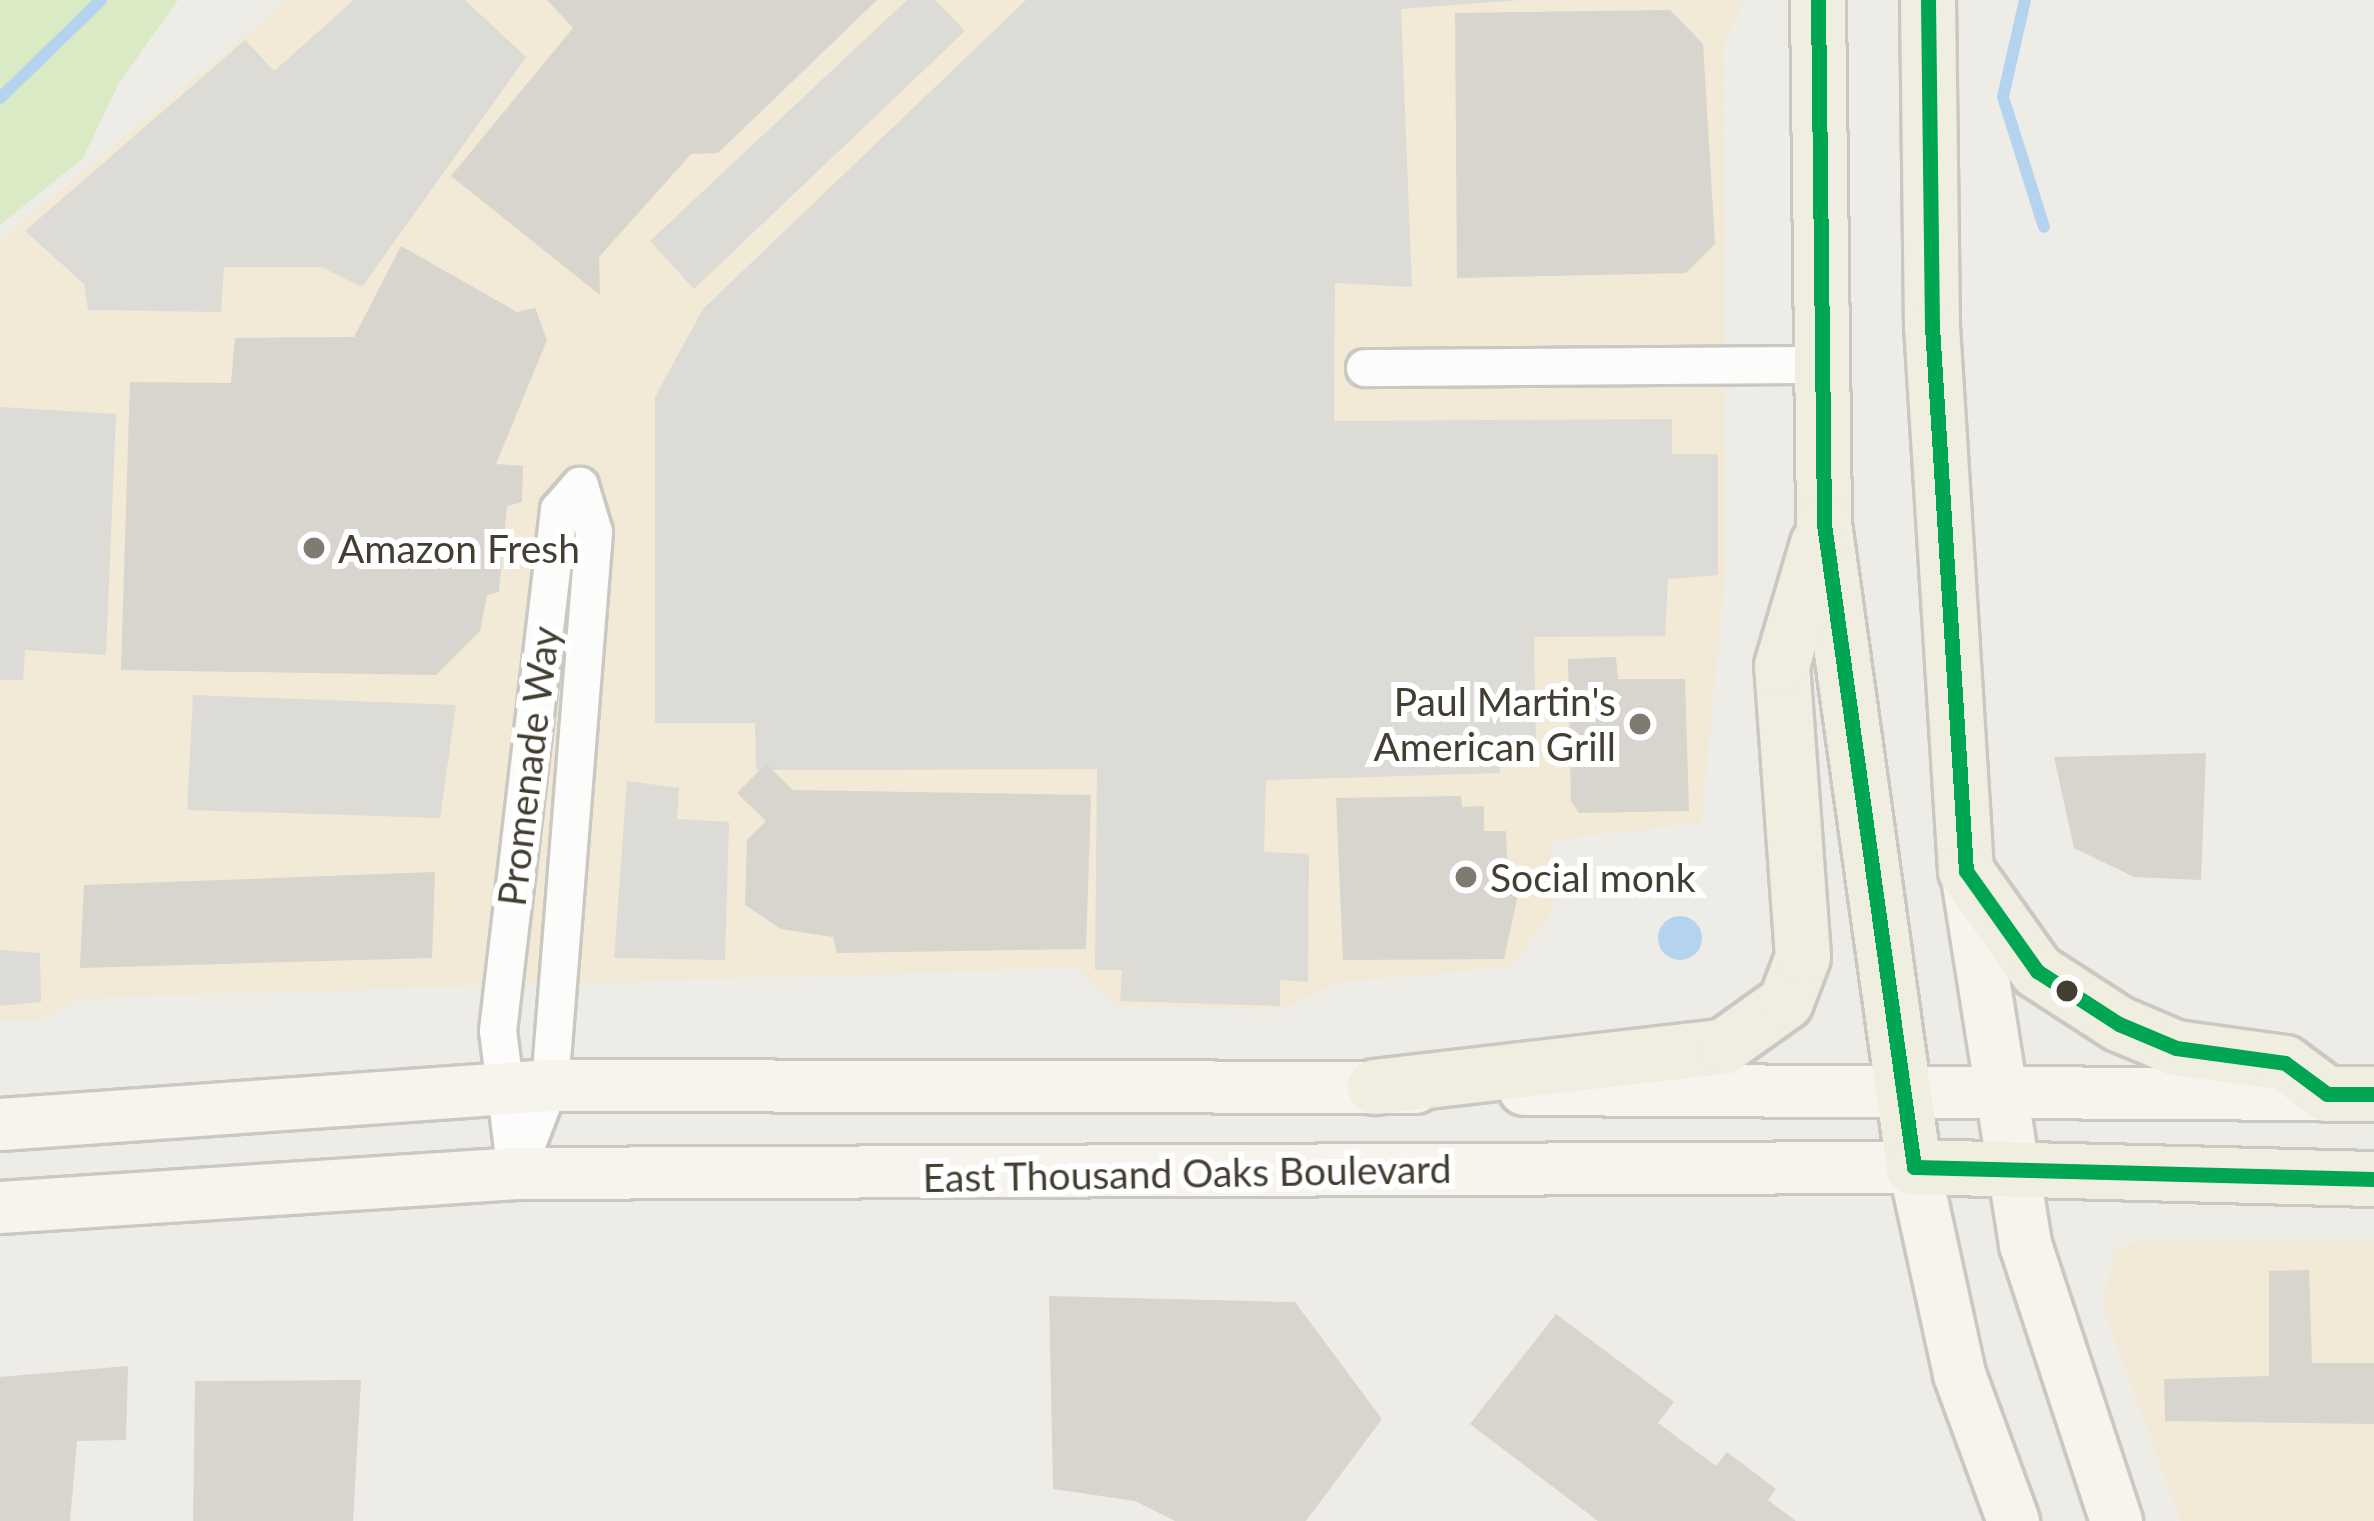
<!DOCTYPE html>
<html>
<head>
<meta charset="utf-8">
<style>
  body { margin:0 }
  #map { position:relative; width:2374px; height:1521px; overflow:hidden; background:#eeece6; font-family:Lato,sans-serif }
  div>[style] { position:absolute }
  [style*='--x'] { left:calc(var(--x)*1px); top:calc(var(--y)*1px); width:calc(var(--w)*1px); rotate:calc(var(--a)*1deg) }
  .commercial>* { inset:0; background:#f2e9d7 }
  .green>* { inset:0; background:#d9eac4 }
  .parking>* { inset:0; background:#dddbd6 }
  .water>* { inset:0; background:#b4d3ee }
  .round { border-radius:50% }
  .stream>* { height:12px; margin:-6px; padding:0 6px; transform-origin:6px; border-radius:6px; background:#b4d3ee }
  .building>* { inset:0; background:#d7d5ce }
  .roads { filter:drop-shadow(3px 0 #cac8c2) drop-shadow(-3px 0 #cac8c2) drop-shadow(0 3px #cac8c2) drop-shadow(0 -3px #cac8c2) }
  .street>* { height:36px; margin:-18px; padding:0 18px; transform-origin:18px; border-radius:18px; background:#fcfcfb }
  .secondary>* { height:51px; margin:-25.5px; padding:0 25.5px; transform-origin:25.5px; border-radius:25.5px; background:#f6f4ec }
  .primary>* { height:54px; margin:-27px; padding:0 27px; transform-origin:27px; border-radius:27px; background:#f0ede1 }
  .bus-1>* { height:15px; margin:-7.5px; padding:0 7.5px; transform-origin:7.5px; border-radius:7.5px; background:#00a651 }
  .dots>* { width:33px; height:33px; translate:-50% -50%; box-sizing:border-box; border:6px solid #fff; border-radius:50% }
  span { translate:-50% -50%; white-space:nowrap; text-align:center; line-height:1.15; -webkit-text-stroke:12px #fff; paint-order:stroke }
  .poi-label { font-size:39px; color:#433e32 }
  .left { translate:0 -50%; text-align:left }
  .right { translate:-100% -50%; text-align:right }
  .street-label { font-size:39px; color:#433e32 }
</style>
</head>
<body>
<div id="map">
  <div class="commercial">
    <i style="clip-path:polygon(287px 0,1744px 0,1724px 43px,1725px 578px,1701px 823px,1551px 840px,1553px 910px,1511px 967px,1338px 982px,1282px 1009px,1118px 1006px,1076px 968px,81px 998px,38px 1021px,0 1020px,0 241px)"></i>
    <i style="clip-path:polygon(2136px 1242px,2374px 1242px,2374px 1521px,2181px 1521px,2102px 1305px,2115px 1251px)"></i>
  </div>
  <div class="green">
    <i style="clip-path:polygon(0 0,178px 0,119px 83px,83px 158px,0 225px)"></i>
  </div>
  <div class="parking">
    <i style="clip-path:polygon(354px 0,465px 0,526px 57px,362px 287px,321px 267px,224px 267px,221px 312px,88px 310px,84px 284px,25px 231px,245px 40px,274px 71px)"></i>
    <i style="clip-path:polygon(907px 0,935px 0,965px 31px,694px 289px,650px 241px)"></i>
    <i style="clip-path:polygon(1026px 0,1520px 0,1401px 9px,1412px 287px,1335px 283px,1334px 421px,1672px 419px,1672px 454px,1718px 454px,1718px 575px,1668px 579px,1665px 636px,1534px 637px,1536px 747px,1500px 747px,1500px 773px,1266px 780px,1264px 852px,1309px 854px,1308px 982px,1280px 980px,1280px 1006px,1120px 1001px,1122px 970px,1095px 970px,1097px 769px,756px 770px,755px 723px,655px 723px,655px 397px,703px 309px)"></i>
    <i style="clip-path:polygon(0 407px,116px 414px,106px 655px,25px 650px,23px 680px,0 680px)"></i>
    <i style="clip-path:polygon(193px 695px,456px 705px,440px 818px,187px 810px)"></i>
    <i style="clip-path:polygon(627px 781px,679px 788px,677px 819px,729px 822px,725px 960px,614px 958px)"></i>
    <i style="clip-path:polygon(0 950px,40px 953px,41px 1002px,0 1006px)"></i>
  </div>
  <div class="water">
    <i class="round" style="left:1658px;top:916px;width:44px;height:44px"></i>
  </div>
  <div class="stream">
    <i style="--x:2025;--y:0;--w:99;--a:102.8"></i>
    <i style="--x:2003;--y:97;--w:136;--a:72.5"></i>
    <i style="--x:0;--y:98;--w:141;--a:-44.1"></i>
  </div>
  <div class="building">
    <i style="clip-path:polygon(547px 0,877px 0,718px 153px,691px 154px,599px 257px,600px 295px,451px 176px,573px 28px)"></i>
    <i style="clip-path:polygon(1670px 10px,1703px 44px,1715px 244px,1686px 273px,1457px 278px,1455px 13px)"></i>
    <i style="clip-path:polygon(401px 246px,517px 312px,535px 308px,547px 340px,496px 464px,523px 466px,522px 502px,507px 506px,499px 592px,487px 595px,480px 631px,436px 675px,121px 670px,130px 382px,231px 383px,235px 338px,354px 337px)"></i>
    <i style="clip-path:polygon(1616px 657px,1618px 679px,1685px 679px,1689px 811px,1579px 813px,1571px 801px,1568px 659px)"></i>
    <i style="clip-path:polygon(2206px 753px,2201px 880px,2134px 877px,2074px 848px,2054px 757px)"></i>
    <i style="clip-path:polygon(766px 764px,793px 790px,1091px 795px,1086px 949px,837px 953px,833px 937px,781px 929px,745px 905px,747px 840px,766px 821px,737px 793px)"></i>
    <i style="clip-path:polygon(1461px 796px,1462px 807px,1484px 806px,1484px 831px,1506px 831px,1508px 881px,1521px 881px,1504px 959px,1343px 960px,1336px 798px)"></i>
    <i style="clip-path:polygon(435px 872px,432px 958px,80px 968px,84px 885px)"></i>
    <i style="clip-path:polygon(2309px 1270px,2312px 1363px,2374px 1363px,2374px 1424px,2165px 1421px,2164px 1379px,2269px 1376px,2269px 1271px)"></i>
    <i style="clip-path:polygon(1049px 1296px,1295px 1302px,1382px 1419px,1306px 1521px,1175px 1521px,1135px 1501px,1053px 1489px)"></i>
    <i style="clip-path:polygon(1556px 1314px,1674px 1402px,1658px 1423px,1716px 1466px,1727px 1452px,1776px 1489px,1768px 1500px,1796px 1521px,1598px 1521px,1470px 1424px)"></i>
    <i style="clip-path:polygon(128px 1366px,126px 1440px,77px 1441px,70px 1521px,0 1521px,0 1377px)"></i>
    <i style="clip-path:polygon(361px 1380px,353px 1521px,193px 1521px,195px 1381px)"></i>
  </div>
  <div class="roads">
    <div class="street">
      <i style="--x:1365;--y:368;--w:453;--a:-0.4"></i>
      <i style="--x:580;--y:486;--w:48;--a:73.1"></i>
      <i style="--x:594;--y:532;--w:555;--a:94.55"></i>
      <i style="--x:550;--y:1085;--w:94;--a:111.1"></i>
      <i style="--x:516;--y:1173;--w:143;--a:-97.2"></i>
      <i style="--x:498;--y:1031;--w:525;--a:-83.32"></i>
      <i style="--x:559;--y:510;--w:32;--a:-49"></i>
    </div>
    <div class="secondary">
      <i style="--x:1966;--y:871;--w:378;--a:81"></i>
      <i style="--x:2025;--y:1244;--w:292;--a:71.8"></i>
      <i style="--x:1524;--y:1089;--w:803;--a:0.36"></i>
      <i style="--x:0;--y:1124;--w:551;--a:-4.06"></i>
      <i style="--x:550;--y:1085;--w:865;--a:0.13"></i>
      <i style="--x:0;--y:1207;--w:517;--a:-3.77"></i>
      <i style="--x:516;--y:1173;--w:1398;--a:-0.25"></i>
      <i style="--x:1914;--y:1167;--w:212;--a:77.7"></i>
      <i style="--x:1959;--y:1374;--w:157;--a:69.8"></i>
    </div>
    <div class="primary">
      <i style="--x:1818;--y:0;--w:524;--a:89.34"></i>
      <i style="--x:1824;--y:524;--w:649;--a:82.03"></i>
      <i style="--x:1914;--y:1167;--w:460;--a:1.5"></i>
      <i style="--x:1928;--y:0;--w:326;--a:89.3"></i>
      <i style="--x:1932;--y:326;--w:546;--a:86.43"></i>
      <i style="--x:1966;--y:871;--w:123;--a:54.6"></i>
      <i style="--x:2037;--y:971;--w:98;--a:32.9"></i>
      <i style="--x:2119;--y:1024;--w:62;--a:22.8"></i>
      <i style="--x:2176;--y:1048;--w:110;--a:7.8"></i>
      <i style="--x:2285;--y:1063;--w:52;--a:36.4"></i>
      <i style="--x:2327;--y:1094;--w:47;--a:0"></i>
      <i style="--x:1375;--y:1087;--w:350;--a:-6.6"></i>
      <i style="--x:1723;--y:1047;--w:77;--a:-35.5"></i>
      <i style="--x:1786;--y:1002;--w:48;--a:-69.3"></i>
      <i style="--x:1803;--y:957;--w:292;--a:-94.1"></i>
      <i style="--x:1782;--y:666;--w:127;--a:-73.6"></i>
    </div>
  </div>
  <div class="bus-1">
    <i style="--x:1818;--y:0;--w:524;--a:89.34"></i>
    <i style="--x:1824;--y:524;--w:649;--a:82.03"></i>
    <i style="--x:1914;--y:1167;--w:460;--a:1.5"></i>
    <i style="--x:1928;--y:0;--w:326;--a:89.3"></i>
    <i style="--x:1932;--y:326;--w:546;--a:86.43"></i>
    <i style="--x:1966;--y:871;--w:123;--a:54.6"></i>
    <i style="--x:2037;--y:971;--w:98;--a:32.9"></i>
    <i style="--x:2119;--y:1024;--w:62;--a:22.8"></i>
    <i style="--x:2176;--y:1048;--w:110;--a:7.8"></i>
    <i style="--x:2285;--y:1063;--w:52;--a:36.4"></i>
    <i style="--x:2327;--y:1094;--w:47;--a:0"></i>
  </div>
  <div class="dots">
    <i style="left:314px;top:548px;background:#7f7b71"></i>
    <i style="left:1640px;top:724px;background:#7f7b71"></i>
    <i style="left:1466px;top:877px;background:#7f7b71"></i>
    <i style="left:2067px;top:991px;background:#433e32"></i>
  </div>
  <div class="poi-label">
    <span class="left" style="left:338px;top:548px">Amazon Fresh</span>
    <span class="right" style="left:1616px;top:724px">Paul Martin's<br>American Grill</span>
    <span class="left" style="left:1490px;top:877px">Social monk</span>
  </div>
  <div class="street-label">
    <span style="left:528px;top:766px;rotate:-83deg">Promenade Way</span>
    <span style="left:1187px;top:1173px;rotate:-1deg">East Thousand Oaks Boulevard</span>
  </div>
</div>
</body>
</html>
